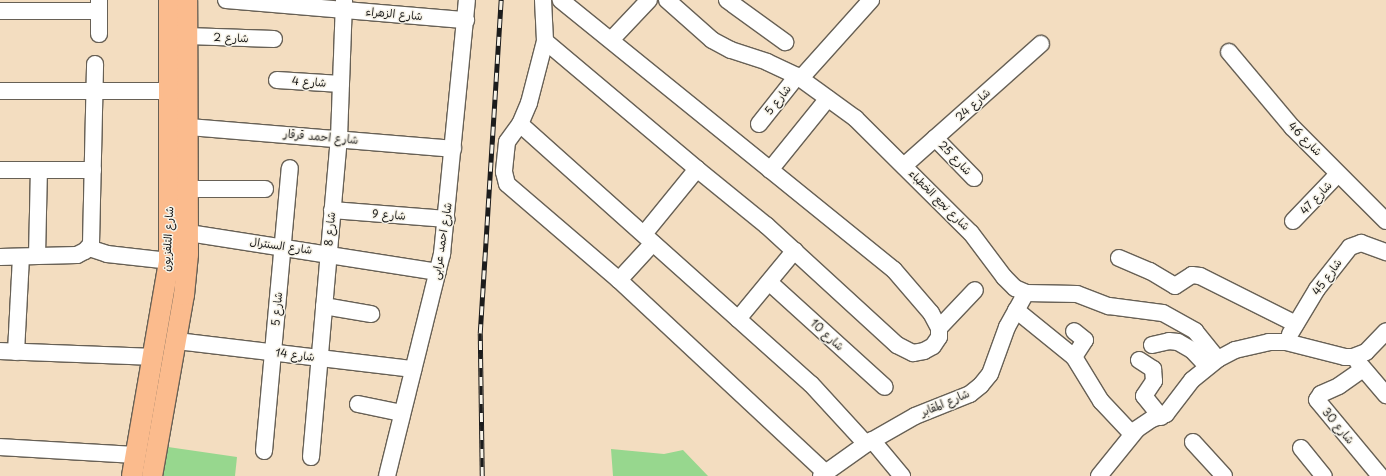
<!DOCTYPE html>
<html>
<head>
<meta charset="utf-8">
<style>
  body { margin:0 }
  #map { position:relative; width:1386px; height:476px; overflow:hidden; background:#f3ddc0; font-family:"Playpen Sans","Playpen Sans Arabic",sans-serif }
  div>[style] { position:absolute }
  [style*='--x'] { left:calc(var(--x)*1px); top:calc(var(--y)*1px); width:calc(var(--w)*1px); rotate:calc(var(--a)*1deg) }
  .green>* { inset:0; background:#97d78e }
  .roads { filter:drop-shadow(1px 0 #676055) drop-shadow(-1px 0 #676055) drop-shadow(0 1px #676055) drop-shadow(0 -1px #676055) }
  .minor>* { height:16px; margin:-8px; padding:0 8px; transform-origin:8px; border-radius:8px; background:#fff }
  .major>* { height:20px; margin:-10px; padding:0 10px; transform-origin:10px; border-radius:10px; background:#fbbb8d }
  .rail>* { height:4.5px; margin-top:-2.25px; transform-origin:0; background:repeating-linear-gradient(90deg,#f7f3e8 0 9px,#1c1c1c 0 18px); box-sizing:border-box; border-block:1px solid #1c1c1c }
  span { translate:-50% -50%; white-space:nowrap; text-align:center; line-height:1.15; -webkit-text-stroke:3px #f7f3e8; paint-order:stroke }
  .street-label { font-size:11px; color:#1c1c1c }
</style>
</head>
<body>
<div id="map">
  <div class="green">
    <i style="clip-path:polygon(168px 447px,237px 457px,235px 476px,163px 476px)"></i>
    <i style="clip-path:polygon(611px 449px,664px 454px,683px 450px,708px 476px,613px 476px)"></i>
  </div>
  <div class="roads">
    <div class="minor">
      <i style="--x:226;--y:0;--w:241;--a:4.8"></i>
      <i style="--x:543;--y:0;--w:41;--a:87.2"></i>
      <i style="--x:545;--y:41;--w:64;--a:104.5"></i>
      <i style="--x:529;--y:103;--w:23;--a:113"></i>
      <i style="--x:520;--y:124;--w:22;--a:126"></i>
      <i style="--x:507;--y:142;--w:30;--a:96"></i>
      <i style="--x:504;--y:172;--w:12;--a:76"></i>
      <i style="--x:507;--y:184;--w:148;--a:40.6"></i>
      <i style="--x:619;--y:280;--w:282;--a:43"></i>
      <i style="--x:667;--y:0;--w:60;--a:41.6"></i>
      <i style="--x:712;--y:40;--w:21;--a:28"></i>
      <i style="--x:731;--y:50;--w:38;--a:18"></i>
      <i style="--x:767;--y:62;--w:33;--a:25"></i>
      <i style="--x:797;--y:76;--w:72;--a:35.9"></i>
      <i style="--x:855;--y:118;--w:163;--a:44.8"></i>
      <i style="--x:971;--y:233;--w:55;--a:53.1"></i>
      <i style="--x:1004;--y:277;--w:16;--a:45"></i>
      <i style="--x:1015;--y:288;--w:12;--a:24"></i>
      <i style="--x:1026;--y:293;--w:51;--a:1.1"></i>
      <i style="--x:1077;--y:294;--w:34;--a:21"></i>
      <i style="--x:1109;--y:306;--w:54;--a:7.4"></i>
      <i style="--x:1163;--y:313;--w:37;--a:29"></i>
      <i style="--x:1195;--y:331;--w:36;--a:51"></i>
      <i style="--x:727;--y:0;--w:72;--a:35.9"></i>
      <i style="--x:0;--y:11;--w:99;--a:0"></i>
      <i style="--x:99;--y:34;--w:34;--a:-90"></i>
      <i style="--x:187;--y:36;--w:87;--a:2"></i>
      <i style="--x:611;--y:40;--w:55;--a:-46.5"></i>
      <i style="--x:545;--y:41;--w:199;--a:40.1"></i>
      <i style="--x:697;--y:169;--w:89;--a:39.1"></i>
      <i style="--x:766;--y:225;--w:178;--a:42.5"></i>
      <i style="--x:897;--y:345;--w:18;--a:27"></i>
      <i style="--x:913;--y:353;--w:11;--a:-10"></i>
      <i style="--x:924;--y:351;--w:10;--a:-29"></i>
      <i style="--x:933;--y:346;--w:11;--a:-56"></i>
      <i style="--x:939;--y:337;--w:9;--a:-90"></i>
      <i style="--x:939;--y:328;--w:17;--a:-118"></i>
      <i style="--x:931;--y:313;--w:57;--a:-130.7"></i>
      <i style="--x:894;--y:270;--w:429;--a:-141"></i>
      <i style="--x:1229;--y:52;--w:98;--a:50"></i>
      <i style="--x:1292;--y:127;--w:133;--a:45"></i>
      <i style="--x:801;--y:78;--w:105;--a:-48.1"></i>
      <i style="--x:277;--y:80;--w:64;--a:3.6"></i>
      <i style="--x:0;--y:91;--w:170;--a:0"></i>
      <i style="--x:520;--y:124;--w:390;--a:41.8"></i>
      <i style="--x:811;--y:384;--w:81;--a:47.5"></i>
      <i style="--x:759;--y:124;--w:61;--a:-51.6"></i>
      <i style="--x:188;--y:127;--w:266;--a:4.7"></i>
      <i style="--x:935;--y:138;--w:56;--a:45.7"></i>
      <i style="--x:905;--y:165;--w:182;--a:-41.7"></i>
      <i style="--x:0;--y:170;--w:93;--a:0"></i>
      <i style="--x:770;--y:170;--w:92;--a:-51.1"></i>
      <i style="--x:189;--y:189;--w:76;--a:0"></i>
      <i style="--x:332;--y:210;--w:115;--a:4.5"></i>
      <i style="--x:1293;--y:221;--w:65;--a:-46.2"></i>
      <i style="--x:176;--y:231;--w:265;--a:8.9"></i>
      <i style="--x:644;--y:234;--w:84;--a:-50.8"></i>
      <i style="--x:89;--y:248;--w:19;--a:18"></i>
      <i style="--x:107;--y:254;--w:62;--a:6.4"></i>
      <i style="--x:37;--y:256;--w:86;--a:-88.7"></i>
      <i style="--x:0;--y:257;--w:77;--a:-1.5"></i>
      <i style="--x:77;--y:255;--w:9;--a:-27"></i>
      <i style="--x:85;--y:251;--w:9;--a:-49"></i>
      <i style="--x:91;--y:244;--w:180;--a:-88.7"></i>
      <i style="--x:1119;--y:258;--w:34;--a:23"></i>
      <i style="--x:1150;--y:271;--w:29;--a:31"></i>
      <i style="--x:1175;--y:286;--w:20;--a:-33"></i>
      <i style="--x:1192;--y:275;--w:8;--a:7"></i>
      <i style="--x:1200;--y:276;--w:107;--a:26.6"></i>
      <i style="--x:619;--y:280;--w:50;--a:-47.4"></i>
      <i style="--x:769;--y:282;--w:156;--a:42.2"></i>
      <i style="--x:324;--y:306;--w:48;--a:9.7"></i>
      <i style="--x:1016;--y:310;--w:75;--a:39"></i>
      <i style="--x:1074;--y:357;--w:52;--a:58.5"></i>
      <i style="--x:1101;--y:401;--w:45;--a:46.8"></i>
      <i style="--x:738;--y:319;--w:89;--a:-50.4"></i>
      <i style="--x:939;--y:328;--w:52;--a:-46.5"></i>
      <i style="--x:1290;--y:334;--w:52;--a:-59"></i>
      <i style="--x:1317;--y:289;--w:53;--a:-51.8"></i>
      <i style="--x:1350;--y:247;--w:12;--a:-20"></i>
      <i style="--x:1361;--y:243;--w:27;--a:20"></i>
      <i style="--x:177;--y:341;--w:238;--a:6.8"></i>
      <i style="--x:1152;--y:345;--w:17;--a:-13"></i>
      <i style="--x:1169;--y:341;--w:9;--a:6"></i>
      <i style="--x:1178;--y:342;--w:16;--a:30"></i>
      <i style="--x:1192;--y:350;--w:22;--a:47"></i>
      <i style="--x:0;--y:351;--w:154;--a:2.2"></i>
      <i style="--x:16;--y:352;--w:95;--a:-87"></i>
      <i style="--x:1074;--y:357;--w:20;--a:-57"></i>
      <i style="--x:1085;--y:340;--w:14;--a:-141"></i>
      <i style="--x:1139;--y:360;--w:17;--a:33"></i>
      <i style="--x:1153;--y:369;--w:12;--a:85"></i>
      <i style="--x:1154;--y:381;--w:18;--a:124"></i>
      <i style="--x:1144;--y:396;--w:27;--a:51"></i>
      <i style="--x:1357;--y:361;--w:45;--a:49.5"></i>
      <i style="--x:1363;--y:369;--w:29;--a:145"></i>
      <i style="--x:1339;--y:386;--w:20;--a:156"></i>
      <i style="--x:1321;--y:394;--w:7;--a:124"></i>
      <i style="--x:1317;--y:400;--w:99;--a:50.3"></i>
      <i style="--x:358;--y:404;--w:45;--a:11.6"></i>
      <i style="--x:872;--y:440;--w:47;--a:50.2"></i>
      <i style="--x:1193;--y:442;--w:46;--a:47.6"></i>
      <i style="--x:0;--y:447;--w:136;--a:3.4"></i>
      <i style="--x:1301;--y:448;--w:36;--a:51"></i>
      <i style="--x:264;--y:451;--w:284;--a:-84.8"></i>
      <i style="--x:311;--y:457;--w:320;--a:-85"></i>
      <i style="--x:339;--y:138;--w:138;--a:-87.9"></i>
      <i style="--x:387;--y:476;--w:229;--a:-76.1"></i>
      <i style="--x:442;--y:254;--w:255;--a:-84.4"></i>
      <i style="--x:821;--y:476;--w:55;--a:-35.4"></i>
      <i style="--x:866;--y:444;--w:56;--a:-29.7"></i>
      <i style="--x:915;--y:416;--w:59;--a:-21.8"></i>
      <i style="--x:970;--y:394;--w:14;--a:-39"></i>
      <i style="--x:981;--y:385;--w:14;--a:-51"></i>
      <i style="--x:990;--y:374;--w:50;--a:-70.1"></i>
      <i style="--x:1007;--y:327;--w:39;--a:-61"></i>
      <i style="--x:1099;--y:476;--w:60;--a:-51"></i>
      <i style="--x:1137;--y:429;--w:18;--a:-34"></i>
      <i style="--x:1152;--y:419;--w:15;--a:-20"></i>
      <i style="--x:1166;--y:414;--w:43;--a:-52.6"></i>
      <i style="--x:1192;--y:380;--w:33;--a:-39"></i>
      <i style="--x:1218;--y:359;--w:19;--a:-28"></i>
      <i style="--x:1235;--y:350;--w:35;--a:-13"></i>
      <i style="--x:1269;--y:342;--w:17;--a:0"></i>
      <i style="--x:1286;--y:342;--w:61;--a:14.3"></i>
      <i style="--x:1345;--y:357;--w:8;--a:0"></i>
      <i style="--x:1353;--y:357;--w:14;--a:-21"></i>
      <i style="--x:1366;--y:352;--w:29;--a:-46"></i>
    </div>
    <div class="major">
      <i style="--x:132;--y:476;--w:218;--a:-80.2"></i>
      <i style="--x:169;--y:261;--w:261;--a:-90"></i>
      <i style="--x:152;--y:476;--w:184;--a:-80"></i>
      <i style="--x:184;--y:295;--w:41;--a:-84.4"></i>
      <i style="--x:188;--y:254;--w:254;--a:-90.2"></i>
    </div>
  </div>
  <div class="rail">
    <i style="--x:482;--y:476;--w:143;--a:-90.8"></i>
    <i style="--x:480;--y:333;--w:334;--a:-86.4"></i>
  </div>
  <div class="street-label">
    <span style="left:394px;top:14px;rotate:5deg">شارع الزهراء</span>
    <span style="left:231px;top:38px;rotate:2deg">شارع 2</span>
    <span style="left:309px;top:82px;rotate:4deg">شارع 4</span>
    <span style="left:778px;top:100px;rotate:-51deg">شارع 5</span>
    <span style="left:973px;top:105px;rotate:-42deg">شارع 24</span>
    <span style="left:321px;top:137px;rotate:5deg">شارع احمد قرقار</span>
    <span style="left:1305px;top:139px;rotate:45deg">شارع 46</span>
    <span style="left:955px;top:158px;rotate:46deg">شارع 25</span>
    <span style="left:1316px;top:198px;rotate:-47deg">شارع 47</span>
    <span style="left:939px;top:200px;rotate:45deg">شارع نجع الخطباء</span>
    <span style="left:389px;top:215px;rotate:4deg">شارع 9</span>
    <span style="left:330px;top:229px;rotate:-85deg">شارع 8</span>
    <span style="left:168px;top:239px;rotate:-87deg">شارع التلفزيون</span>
    <span style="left:442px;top:241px;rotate:-81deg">شارع احمد عرابى</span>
    <span style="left:281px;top:246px;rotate:8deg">شارع السنترال</span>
    <span style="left:1327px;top:277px;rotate:-54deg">شارع 45</span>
    <span style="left:277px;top:309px;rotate:-85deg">شارع 5</span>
    <span style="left:827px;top:335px;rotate:42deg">شارع 10</span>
    <span style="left:295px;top:355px;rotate:7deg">شارع 14</span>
    <span style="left:945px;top:403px;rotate:-23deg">شارع المقابر</span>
    <span style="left:1338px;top:426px;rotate:50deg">شارع 30</span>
  </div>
</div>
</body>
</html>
